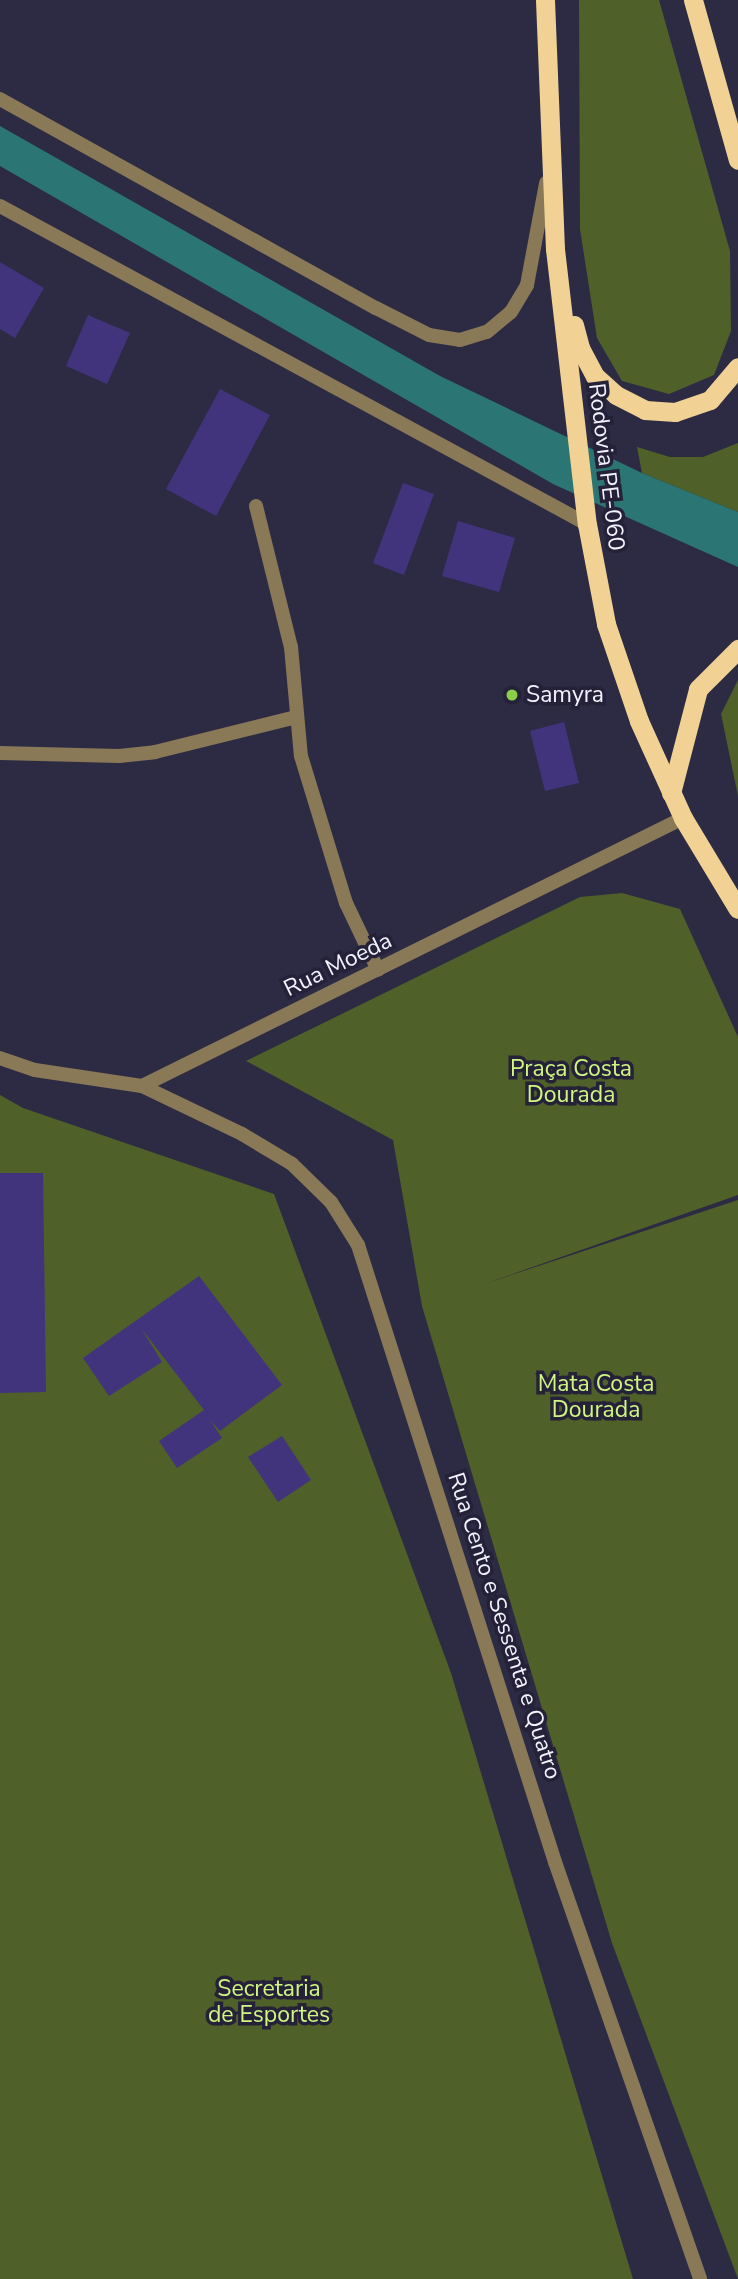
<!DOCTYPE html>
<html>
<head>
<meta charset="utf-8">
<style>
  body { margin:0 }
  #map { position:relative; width:738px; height:2279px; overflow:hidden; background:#2d2b44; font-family:"Nunito Sans",sans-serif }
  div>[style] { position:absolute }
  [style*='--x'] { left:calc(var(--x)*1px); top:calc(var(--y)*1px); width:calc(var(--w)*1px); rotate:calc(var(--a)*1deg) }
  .green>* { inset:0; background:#4f6029 }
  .water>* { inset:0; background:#2c7575 }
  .building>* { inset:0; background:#41347d }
  .minor>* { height:14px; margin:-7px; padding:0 7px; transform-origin:7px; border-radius:7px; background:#8a7956 }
  .tertiary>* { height:14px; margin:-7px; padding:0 7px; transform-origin:7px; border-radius:7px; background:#8a7956 }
  .trunk>* { height:19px; margin:-9.5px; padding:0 9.5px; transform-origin:9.5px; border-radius:9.5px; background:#f1d294 }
  .dots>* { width:19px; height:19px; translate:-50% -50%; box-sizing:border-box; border:4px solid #242139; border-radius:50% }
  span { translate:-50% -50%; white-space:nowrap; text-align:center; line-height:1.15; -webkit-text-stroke:7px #242139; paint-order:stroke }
  .street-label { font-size:23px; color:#f3f3fd }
  .poi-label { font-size:23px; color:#f3f3fd }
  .left { translate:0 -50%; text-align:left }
  .park-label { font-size:23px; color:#d0f580 }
</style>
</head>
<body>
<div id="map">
  <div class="green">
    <i style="clip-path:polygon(579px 0,659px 0,730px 251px,731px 331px,714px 375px,669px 394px,622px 381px,597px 338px,580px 229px)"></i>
    <i style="clip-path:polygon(738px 443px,738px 512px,642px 473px,637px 447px,670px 457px,703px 457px)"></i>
    <i style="clip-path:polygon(738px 680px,738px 796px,721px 714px)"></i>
    <i style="clip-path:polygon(622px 893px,680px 909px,738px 1037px,738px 1195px,487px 1283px,738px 1200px,738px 2279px,612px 1943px,422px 1306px,393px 1140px,246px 1061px,580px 897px)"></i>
    <i style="clip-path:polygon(0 1095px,23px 1108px,274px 1194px,451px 1673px,633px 2279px,0 2279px)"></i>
  </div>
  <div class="water">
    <i style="clip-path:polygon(0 126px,440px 376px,642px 473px,738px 512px,738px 567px,553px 484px,0 166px)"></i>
  </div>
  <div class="building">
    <i style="clip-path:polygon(0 262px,44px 288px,15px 338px,0 329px)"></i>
    <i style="clip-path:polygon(88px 315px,130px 333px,107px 384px,66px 366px)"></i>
    <i style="clip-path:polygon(220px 389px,270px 415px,216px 516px,166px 489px)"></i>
    <i style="clip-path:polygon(403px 483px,434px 494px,404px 575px,373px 563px)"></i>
    <i style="clip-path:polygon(458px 521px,515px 538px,499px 592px,442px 576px)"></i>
    <i style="clip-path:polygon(564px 722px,579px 783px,545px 791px,530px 731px)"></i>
    <i style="clip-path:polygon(0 1173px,43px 1173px,46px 1392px,0 1393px)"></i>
    <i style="clip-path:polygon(199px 1276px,282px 1385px,220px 1431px,210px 1420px,222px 1438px,177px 1468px,159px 1441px,204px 1410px,141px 1328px,162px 1362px,109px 1396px,83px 1358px)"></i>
    <i style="clip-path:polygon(282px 1436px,311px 1480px,278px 1502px,248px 1457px)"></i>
  </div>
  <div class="minor">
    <i style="--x:256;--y:506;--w:145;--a:76.1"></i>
    <i style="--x:291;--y:647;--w:109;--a:84.8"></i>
    <i style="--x:301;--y:756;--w:154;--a:73"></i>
    <i style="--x:346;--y:903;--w:74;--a:64.5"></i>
    <i style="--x:0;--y:753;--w:119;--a:1.4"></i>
    <i style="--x:119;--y:756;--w:36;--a:-6"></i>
    <i style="--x:155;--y:752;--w:145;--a:-13.9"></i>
    <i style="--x:142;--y:1086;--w:111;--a:25.6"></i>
    <i style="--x:242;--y:1134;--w:58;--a:31"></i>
    <i style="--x:292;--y:1164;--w:54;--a:44.3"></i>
    <i style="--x:331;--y:1202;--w:51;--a:57.9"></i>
    <i style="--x:358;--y:1245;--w:648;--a:72.29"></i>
    <i style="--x:555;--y:1862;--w:441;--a:70.8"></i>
  </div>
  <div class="tertiary">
    <i style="--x:0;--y:99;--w:430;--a:29.1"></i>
    <i style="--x:376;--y:308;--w:59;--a:27"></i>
    <i style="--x:429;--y:335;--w:31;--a:9"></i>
    <i style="--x:460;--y:340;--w:28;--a:-17"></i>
    <i style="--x:487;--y:332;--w:31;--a:-40"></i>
    <i style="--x:511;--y:312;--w:31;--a:-59"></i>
    <i style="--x:527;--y:285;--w:104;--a:-79.4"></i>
    <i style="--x:0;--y:206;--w:668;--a:28.45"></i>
    <i style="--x:0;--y:1058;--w:37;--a:19"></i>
    <i style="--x:35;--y:1070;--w:108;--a:8.5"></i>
    <i style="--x:142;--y:1086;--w:604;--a:-26.35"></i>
  </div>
  <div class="trunk">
    <i style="--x:545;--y:0;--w:249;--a:87.7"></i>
    <i style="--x:555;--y:249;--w:277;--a:83.4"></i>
    <i style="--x:587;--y:524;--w:102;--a:79.2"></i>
    <i style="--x:606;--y:624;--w:102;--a:71.2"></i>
    <i style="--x:639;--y:721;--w:107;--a:65.6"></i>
    <i style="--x:683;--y:818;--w:106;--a:58.9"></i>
    <i style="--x:693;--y:0;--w:166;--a:74.3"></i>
    <i style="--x:574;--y:325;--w:24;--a:75"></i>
    <i style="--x:580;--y:348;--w:32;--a:62"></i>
    <i style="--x:595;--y:376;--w:28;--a:42"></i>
    <i style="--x:616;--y:395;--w:33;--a:27"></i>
    <i style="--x:645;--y:410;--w:30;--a:4"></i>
    <i style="--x:675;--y:412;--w:37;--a:-19"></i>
    <i style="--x:710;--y:400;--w:43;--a:-49.7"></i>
    <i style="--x:671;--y:793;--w:107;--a:-75.4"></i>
    <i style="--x:698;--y:689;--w:57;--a:-45"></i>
  </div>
  <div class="dots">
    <i style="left:512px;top:695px;background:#8bce47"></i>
  </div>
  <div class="street-label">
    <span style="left:606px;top:467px;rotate:83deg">Rodovia PE-060</span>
    <span style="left:338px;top:965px;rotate:-26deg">Rua Moeda</span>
    <span style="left:504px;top:1626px;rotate:72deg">Rua Cento e Sessenta e Quatro</span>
  </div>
  <div class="poi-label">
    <span class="left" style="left:526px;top:695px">Samyra</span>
  </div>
  <div class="park-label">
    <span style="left:571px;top:1082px">Praça Costa<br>Dourada</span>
    <span style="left:596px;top:1397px">Mata Costa<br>Dourada</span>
    <span style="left:269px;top:2002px">Secretaria<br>de Esportes</span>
  </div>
</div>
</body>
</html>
